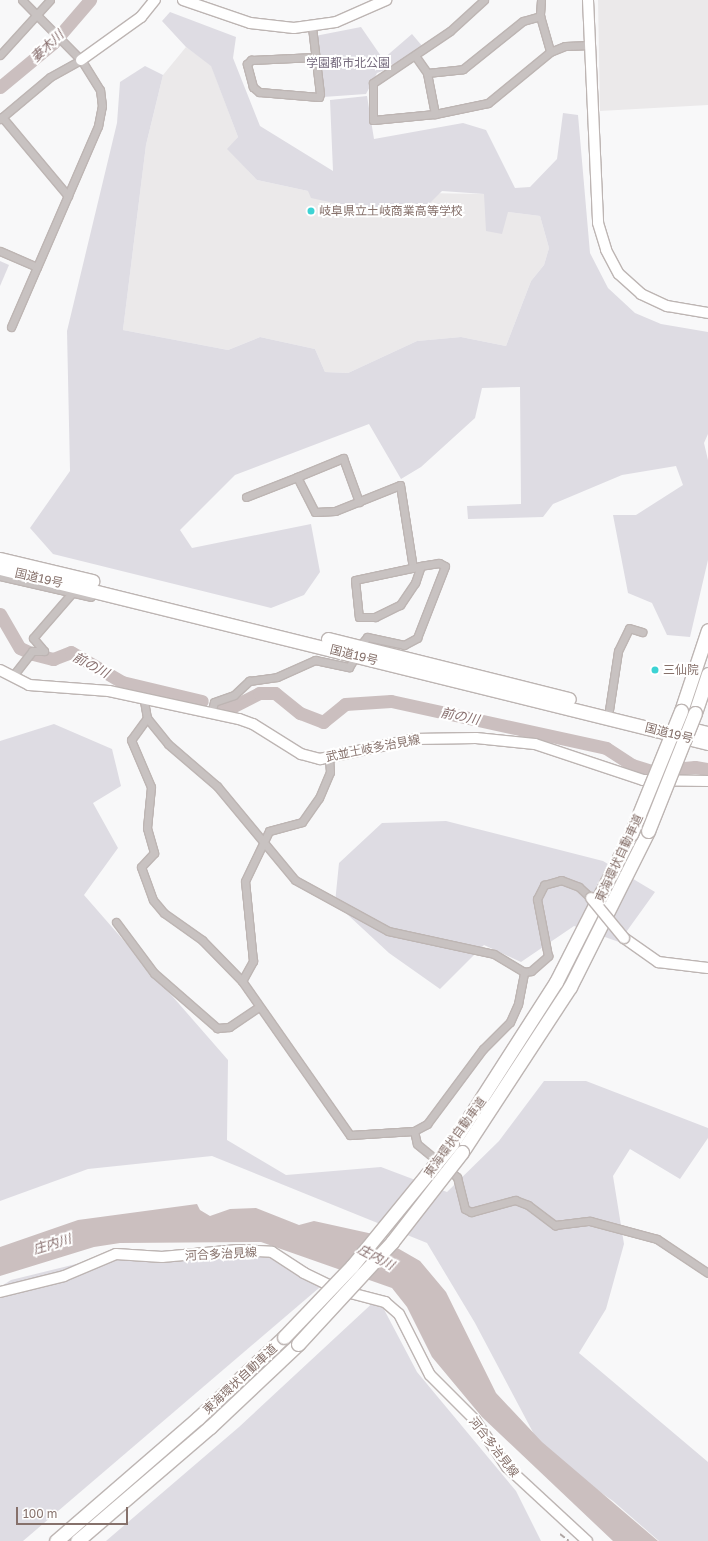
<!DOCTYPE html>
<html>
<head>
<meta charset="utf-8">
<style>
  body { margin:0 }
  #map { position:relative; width:708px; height:1541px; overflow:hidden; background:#f8f8f9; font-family:"Golos Text","Noto Sans JP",sans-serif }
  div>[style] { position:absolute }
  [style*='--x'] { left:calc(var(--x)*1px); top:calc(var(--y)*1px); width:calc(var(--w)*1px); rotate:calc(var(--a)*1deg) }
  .built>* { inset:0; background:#ebe9ea }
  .green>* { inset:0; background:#dedce3 }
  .water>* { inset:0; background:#cbbfbf }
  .river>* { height:13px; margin:-6.5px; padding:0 6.5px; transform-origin:6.5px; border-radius:6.5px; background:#cbbfbf }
  .roads { filter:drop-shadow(1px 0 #bdb5b3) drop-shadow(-1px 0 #bdb5b3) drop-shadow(0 1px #bdb5b3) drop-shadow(0 -1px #bdb5b3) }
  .street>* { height:7px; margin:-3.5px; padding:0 3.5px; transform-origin:3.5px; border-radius:3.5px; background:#c8c2c1 }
  .secondary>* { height:10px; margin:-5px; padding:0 5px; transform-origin:5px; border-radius:5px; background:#fff }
  .highway>* { height:13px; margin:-6.5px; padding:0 6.5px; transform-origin:6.5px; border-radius:6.5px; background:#fff }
  .rail>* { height:2px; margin-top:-1px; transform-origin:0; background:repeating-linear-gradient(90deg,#aea5a3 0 6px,transparent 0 9px) }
  .bridges { filter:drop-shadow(1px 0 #bdb5b3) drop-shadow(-1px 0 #bdb5b3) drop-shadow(0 1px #bdb5b3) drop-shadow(0 -1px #bdb5b3) }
  .secondary-bridge>* { height:10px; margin:-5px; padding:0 5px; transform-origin:5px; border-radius:5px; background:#fff }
  .highway-bridge>* { height:13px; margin:-6.5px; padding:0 6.5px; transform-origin:6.5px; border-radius:6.5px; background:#fff }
  .dots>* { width:11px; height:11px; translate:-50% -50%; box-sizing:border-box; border:2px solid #fff; border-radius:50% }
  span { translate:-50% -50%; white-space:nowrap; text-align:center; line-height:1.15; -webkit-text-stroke:4px #fff; paint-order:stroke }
  .park-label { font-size:12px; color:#756a7d }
  .poi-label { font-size:12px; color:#86716b }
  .left { translate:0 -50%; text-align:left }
  .street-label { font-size:12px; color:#86716b }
  .water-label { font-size:13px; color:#876e6d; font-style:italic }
  .scale { position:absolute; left:16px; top:1507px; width:112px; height:18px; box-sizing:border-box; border:2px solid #86716b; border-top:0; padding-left:5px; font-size:12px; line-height:14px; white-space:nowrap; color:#86716b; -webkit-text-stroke:3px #fff; paint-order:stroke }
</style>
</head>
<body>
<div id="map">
  <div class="built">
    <i style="clip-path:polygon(598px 0,708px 0,708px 105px,600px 111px)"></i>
    <i style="clip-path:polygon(186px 47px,211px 65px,238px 137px,228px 149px,257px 180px,308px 191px,484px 194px,508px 212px,540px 216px,549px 248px,544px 265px,531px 281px,506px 346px,461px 337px,417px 341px,348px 373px,325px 372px,315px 349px,260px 337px,228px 350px,123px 330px,146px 145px,163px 75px)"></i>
  </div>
  <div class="green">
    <i style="clip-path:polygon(170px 12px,236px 37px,233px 58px,260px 126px,333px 171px,330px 100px,367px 96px,374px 139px,463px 123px,486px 130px,515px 188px,530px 187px,557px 159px,563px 113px,578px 115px,590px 253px,608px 288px,635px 313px,661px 324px,708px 332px,708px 434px,704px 443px,708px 460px,708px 560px,690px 637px,667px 635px,652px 603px,628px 593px,613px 515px,636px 515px,683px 485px,676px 466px,622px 475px,553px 504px,543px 517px,468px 519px,467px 506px,521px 504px,520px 387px,482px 388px,475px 418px,421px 467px,401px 479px,369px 424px,235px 475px,180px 530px,192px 548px,311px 524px,320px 572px,304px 595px,271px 608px,53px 554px,30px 528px,70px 471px,67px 331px,117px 123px,120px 82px,145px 66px,163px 75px,146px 145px,123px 330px,228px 350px,260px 337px,315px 349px,325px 372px,348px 373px,417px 341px,461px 337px,506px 346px,531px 281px,544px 265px,549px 248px,540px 216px,508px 212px,502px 234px,486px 231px,484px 194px,442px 191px,424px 209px,357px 208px,311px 198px,308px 191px,257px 180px,227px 149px,238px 137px,211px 66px,186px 47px,162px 21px)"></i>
    <i style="clip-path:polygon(361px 27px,383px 59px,412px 34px,423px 47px,398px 65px,377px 73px,366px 94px,323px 97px,315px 36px)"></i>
    <i style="clip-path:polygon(0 261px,9px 265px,0 286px)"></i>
    <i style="clip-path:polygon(54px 724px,112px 749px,121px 786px,93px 803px,118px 848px,84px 895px,228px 1060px,227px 1140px,286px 1175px,381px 1167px,447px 1192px,499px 1141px,544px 1081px,586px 1081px,708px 1128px,708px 1138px,680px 1179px,630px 1149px,613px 1176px,624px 1244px,606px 1309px,579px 1353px,708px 1462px,708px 1541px,659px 1541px,613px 1501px,544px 1453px,475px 1323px,427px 1243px,212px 1156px,88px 1169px,0 1201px,0 741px)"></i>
    <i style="clip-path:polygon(446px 821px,603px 861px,655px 892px,619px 942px,574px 926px,521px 962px,484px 945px,440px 989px,389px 953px,335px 903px,339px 863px,382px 823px)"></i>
    <i style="clip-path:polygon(250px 1249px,326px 1282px,23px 1541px,0 1541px,0 1287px,11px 1280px,129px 1251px)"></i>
    <i style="clip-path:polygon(378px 1298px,417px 1372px,516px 1491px,541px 1541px,106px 1541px,239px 1427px)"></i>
  </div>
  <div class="water">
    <i style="clip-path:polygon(197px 1204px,200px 1210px,210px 1216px,230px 1209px,256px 1208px,299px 1225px,314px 1221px,373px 1234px,420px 1261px,446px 1292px,496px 1393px,542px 1442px,658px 1541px,613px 1541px,482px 1417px,432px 1357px,407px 1307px,392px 1288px,261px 1242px,120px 1243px,94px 1247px,0 1276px,0 1247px,78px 1220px)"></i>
  </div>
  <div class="river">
    <i style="--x:0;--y:87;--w:69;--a:-39.7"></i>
    <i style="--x:53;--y:43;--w:57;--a:-49.3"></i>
    <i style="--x:0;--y:614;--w:39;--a:60"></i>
    <i style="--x:20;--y:648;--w:14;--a:25"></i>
    <i style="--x:33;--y:654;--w:21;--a:14"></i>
    <i style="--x:53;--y:659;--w:19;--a:-21"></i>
    <i style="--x:71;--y:652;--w:59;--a:30.5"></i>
    <i style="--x:122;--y:682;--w:82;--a:13.4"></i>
    <i style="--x:223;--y:706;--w:7;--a:16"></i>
    <i style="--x:230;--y:708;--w:33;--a:-27"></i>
    <i style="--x:259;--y:693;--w:16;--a:0"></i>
    <i style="--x:275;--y:693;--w:32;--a:39"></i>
    <i style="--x:300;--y:713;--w:25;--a:21"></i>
    <i style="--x:323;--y:722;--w:28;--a:-39"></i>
    <i style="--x:345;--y:704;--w:46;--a:-3.7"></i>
    <i style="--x:391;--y:701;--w:220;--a:12.3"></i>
    <i style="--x:606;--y:748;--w:31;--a:33"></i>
    <i style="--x:632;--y:765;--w:21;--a:17"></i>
    <i style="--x:652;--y:771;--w:43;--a:-5.3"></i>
    <i style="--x:695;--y:767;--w:13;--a:9"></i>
  </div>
  <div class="roads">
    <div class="street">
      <i style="--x:484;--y:0;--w:46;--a:137.6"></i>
      <i style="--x:450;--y:31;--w:93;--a:146"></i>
      <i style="--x:373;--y:83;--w:37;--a:90"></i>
      <i style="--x:373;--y:120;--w:62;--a:-5.5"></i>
      <i style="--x:435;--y:114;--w:54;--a:-11.7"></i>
      <i style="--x:488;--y:103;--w:80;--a:-39.4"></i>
      <i style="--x:550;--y:52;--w:16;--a:-22"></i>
      <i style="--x:565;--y:46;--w:26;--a:-2"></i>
      <i style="--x:541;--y:0;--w:16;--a:94"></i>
      <i style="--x:540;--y:16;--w:37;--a:74"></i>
      <i style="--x:312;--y:27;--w:67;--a:83.2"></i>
      <i style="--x:320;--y:94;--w:3;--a:108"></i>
      <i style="--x:319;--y:97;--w:60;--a:-175.2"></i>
      <i style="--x:259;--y:92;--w:8;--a:-140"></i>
      <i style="--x:253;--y:87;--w:24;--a:-105"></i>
      <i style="--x:247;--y:64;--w:6;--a:-45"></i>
      <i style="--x:251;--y:60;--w:64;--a:-2.7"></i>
      <i style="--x:0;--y:55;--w:74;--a:-47.7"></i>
      <i style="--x:416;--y:57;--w:19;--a:55"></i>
      <i style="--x:427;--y:73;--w:42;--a:79"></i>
      <i style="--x:427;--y:73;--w:36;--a:-6"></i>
      <i style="--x:463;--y:69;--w:77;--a:-38.7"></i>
      <i style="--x:523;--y:21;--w:18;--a:-16"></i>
      <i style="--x:2;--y:117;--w:103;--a:50.1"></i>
      <i style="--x:0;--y:119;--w:65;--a:-40"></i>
      <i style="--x:50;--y:77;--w:35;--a:-29"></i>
      <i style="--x:0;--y:251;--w:40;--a:23.4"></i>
      <i style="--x:37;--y:267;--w:154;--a:-66.6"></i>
      <i style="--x:98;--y:126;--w:20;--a:-79"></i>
      <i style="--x:102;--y:106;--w:16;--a:-97"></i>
      <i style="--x:100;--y:90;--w:36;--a:-122"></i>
      <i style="--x:81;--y:60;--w:84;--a:-134.5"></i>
      <i style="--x:11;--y:327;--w:65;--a:-66.6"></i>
      <i style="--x:297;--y:477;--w:50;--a:-22.4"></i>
      <i style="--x:343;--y:458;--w:47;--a:70"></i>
      <i style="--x:246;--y:497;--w:55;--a:-21.4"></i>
      <i style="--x:297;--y:477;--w:39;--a:63"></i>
      <i style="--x:315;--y:512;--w:20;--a:-3"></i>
      <i style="--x:335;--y:511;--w:70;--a:-21.8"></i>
      <i style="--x:400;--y:485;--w:84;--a:81.1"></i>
      <i style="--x:0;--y:576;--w:93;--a:13"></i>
      <i style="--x:359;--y:647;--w:13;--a:-51"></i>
      <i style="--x:367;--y:637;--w:38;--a:12"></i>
      <i style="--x:404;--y:645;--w:15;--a:-28"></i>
      <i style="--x:417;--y:638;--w:77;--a:-68.7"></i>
      <i style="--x:445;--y:566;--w:7;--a:-153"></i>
      <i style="--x:439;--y:563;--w:18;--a:171"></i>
      <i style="--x:421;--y:566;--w:67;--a:168"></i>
      <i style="--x:355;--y:580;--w:37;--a:84"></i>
      <i style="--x:359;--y:617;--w:16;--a:0"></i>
      <i style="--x:375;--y:617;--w:28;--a:-26"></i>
      <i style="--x:400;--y:605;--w:27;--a:-56"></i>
      <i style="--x:415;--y:583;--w:18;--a:-71"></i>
      <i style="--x:12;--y:677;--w:33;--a:-52"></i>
      <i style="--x:32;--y:651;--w:12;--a:0"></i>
      <i style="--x:44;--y:651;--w:17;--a:-130"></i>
      <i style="--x:33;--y:638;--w:60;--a:-49.1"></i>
      <i style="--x:144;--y:701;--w:17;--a:80"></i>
      <i style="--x:147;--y:718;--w:33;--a:51"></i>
      <i style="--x:168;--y:744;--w:65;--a:40.6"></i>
      <i style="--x:217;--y:786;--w:122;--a:50.3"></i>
      <i style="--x:295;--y:880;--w:106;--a:28.7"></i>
      <i style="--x:388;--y:931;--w:108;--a:12.2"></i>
      <i style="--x:494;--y:954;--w:35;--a:31"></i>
      <i style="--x:524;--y:972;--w:7;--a:-8"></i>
      <i style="--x:531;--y:971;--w:23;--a:-41"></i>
      <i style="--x:548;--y:956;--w:58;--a:-100.9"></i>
      <i style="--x:537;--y:899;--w:16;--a:-63"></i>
      <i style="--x:544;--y:885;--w:18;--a:-16"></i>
      <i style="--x:561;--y:880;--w:19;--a:21"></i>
      <i style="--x:579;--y:887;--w:16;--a:43"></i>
      <i style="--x:609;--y:710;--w:60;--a:-81.3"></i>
      <i style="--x:618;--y:651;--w:25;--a:-64"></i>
      <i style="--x:629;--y:628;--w:14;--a:17"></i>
      <i style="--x:211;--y:714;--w:12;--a:-76"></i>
      <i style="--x:214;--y:702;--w:21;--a:-19"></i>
      <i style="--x:234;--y:695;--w:21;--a:-43"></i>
      <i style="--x:249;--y:681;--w:28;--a:-8"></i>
      <i style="--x:277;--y:677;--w:42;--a:-24.1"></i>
      <i style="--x:315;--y:660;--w:35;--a:12"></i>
      <i style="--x:349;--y:667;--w:13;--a:-58"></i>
      <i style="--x:147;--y:718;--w:27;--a:126"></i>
      <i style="--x:131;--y:740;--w:51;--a:66.9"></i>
      <i style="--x:151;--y:787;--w:41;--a:95.6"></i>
      <i style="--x:147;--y:828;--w:26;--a:74"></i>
      <i style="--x:154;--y:853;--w:19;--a:133"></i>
      <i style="--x:141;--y:867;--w:35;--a:70"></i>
      <i style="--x:153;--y:900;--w:17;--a:50"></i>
      <i style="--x:164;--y:913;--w:47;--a:35.4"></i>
      <i style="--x:202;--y:940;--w:57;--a:45.7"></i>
      <i style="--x:242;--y:981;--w:188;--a:55"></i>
      <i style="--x:350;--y:1135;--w:64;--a:-3.6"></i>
      <i style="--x:414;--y:1131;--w:15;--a:-28"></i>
      <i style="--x:427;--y:1124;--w:94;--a:-53.3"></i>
      <i style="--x:483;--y:1049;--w:38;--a:-45"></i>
      <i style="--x:510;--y:1022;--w:20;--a:-66"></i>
      <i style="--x:518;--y:1004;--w:33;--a:-79"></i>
      <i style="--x:116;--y:922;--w:64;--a:53.3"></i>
      <i style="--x:154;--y:973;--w:84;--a:41.1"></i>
      <i style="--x:217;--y:1028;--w:12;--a:-5"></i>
      <i style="--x:229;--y:1027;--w:36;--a:-34"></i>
      <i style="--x:242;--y:981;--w:23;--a:-61"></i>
      <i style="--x:253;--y:961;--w:80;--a:-95.7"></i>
      <i style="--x:245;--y:881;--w:55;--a:-64.4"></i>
      <i style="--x:269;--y:831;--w:34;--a:-15"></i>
      <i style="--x:302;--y:822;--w:29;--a:-55"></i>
      <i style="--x:319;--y:798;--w:28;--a:-67"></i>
      <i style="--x:330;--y:772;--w:13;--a:-94"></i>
      <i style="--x:414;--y:1131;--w:13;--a:77"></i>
      <i style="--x:417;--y:1144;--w:52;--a:39.5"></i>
      <i style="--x:457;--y:1177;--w:33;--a:76"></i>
      <i style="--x:465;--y:1209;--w:7;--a:27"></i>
      <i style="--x:471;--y:1212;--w:46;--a:-15.3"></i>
      <i style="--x:515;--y:1200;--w:14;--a:21"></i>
      <i style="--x:528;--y:1205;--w:34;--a:37"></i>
      <i style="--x:555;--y:1225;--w:35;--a:-7"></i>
      <i style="--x:590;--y:1221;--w:69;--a:15"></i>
      <i style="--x:657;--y:1239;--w:61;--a:33.7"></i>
    </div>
    <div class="secondary">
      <i style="--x:183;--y:0;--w:71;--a:18.9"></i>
      <i style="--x:250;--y:23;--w:44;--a:6.5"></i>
      <i style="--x:294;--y:28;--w:42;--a:-8.1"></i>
      <i style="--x:336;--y:22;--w:55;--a:-23.7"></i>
      <i style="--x:588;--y:0;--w:223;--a:87.4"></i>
      <i style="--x:598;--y:223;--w:28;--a:73"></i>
      <i style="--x:606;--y:250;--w:27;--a:62"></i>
      <i style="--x:619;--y:274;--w:30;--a:42"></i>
      <i style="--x:641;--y:294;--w:29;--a:25"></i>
      <i style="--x:667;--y:306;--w:42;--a:9.7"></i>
      <i style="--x:81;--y:60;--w:74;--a:-35.6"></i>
      <i style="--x:141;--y:17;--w:22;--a:-51"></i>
      <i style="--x:0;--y:670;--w:33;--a:27"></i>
      <i style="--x:29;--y:685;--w:80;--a:4.3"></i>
      <i style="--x:109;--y:691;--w:133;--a:12.2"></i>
      <i style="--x:239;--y:719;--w:15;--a:20"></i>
      <i style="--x:253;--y:724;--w:57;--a:32"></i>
      <i style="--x:301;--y:754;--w:20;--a:15"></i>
      <i style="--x:320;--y:759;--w:96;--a:-12"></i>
      <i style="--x:414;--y:739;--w:62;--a:-0.9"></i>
      <i style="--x:476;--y:738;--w:59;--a:5.8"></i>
      <i style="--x:535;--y:744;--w:114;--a:18.4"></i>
      <i style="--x:643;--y:780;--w:65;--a:0.9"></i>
      <i style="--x:624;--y:938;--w:42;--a:35.2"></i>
      <i style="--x:658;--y:962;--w:50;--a:6.8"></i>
      <i style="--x:0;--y:1292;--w:66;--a:-14"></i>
      <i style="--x:64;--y:1276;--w:56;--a:-22.9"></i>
      <i style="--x:116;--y:1254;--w:46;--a:3.7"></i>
      <i style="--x:162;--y:1257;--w:76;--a:-5.3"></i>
      <i style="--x:238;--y:1250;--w:34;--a:3"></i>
      <i style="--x:272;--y:1252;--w:38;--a:33"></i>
      <i style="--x:304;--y:1273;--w:39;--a:26"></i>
      <i style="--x:339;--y:1290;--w:48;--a:14.6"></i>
      <i style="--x:385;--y:1302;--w:18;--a:41"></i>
      <i style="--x:399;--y:1314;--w:68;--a:63.1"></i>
      <i style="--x:430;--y:1375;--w:64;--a:45"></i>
      <i style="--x:475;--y:1420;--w:57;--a:55.8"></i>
      <i style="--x:507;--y:1467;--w:109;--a:42.8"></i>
    </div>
    <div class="highway">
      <i style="--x:0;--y:559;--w:95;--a:13.4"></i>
      <i style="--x:0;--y:568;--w:729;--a:13.88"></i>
      <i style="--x:328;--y:639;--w:248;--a:14"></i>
      <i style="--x:681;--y:711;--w:85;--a:-71.6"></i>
      <i style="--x:695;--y:713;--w:41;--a:-71.6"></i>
      <i style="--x:679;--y:726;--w:30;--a:14"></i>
      <i style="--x:452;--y:1144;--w:193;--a:-57.3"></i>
      <i style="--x:556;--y:982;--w:166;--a:-63.1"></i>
      <i style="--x:462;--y:1152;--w:197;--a:-56.8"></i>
      <i style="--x:570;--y:987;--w:174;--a:-63.4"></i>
      <i style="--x:56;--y:1541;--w:188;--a:-40.9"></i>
      <i style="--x:198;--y:1418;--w:118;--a:-43.3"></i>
      <i style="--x:77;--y:1541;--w:175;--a:-40.6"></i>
      <i style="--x:210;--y:1427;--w:121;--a:-43.3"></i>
    </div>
  </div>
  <div class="rail">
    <i style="--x:560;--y:1534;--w:11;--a:38"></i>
  </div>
  <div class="bridges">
    <div class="secondary-bridge">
      <i style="--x:591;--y:898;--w:52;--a:50.5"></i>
    </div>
    <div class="highway-bridge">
      <i style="--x:648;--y:831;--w:127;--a:-68.3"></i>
      <i style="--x:631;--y:834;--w:133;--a:-67.9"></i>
      <i style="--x:284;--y:1337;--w:98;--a:-46.2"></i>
      <i style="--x:352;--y:1266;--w:158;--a:-50.7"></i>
      <i style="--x:298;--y:1344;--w:139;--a:-47.3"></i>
      <i style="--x:392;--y:1242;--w:114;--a:-52.1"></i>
    </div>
  </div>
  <div class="dots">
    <i style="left:311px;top:211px;background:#3dd3d4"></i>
    <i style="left:655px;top:670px;background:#3dd3d4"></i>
  </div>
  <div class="park-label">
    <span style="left:348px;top:63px">学園都市北公園</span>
  </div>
  <div class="poi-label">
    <span class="left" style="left:319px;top:211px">岐阜県立土岐商業高等学校</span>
    <span class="left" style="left:663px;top:670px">三仙院</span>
  </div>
  <div class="street-label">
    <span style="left:39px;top:578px;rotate:13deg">国道19号</span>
    <span style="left:354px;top:655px;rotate:14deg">国道19号</span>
    <span style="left:669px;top:733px;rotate:14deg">国道19号</span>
    <span style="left:373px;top:748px;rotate:-11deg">武並土岐多治見線</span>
    <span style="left:619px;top:858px;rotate:-65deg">東海環状自動車道</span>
    <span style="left:455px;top:1137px;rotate:-54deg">東海環状自動車道</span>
    <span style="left:221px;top:1254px;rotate:-3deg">河合多治見線</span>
    <span style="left:240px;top:1379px;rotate:-43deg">東海環状自動車道</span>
    <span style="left:494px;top:1447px;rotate:52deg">河合多治見線</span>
  </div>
  <div class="water-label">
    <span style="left:47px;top:46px;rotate:-43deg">妻木川</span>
    <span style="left:91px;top:665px;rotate:28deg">前の川</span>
    <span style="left:460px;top:716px;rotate:12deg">前の川</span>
    <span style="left:52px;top:1244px;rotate:-17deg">庄内川</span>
    <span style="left:376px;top:1257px;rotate:28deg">庄内川</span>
  </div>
  <div class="scale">100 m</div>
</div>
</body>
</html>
